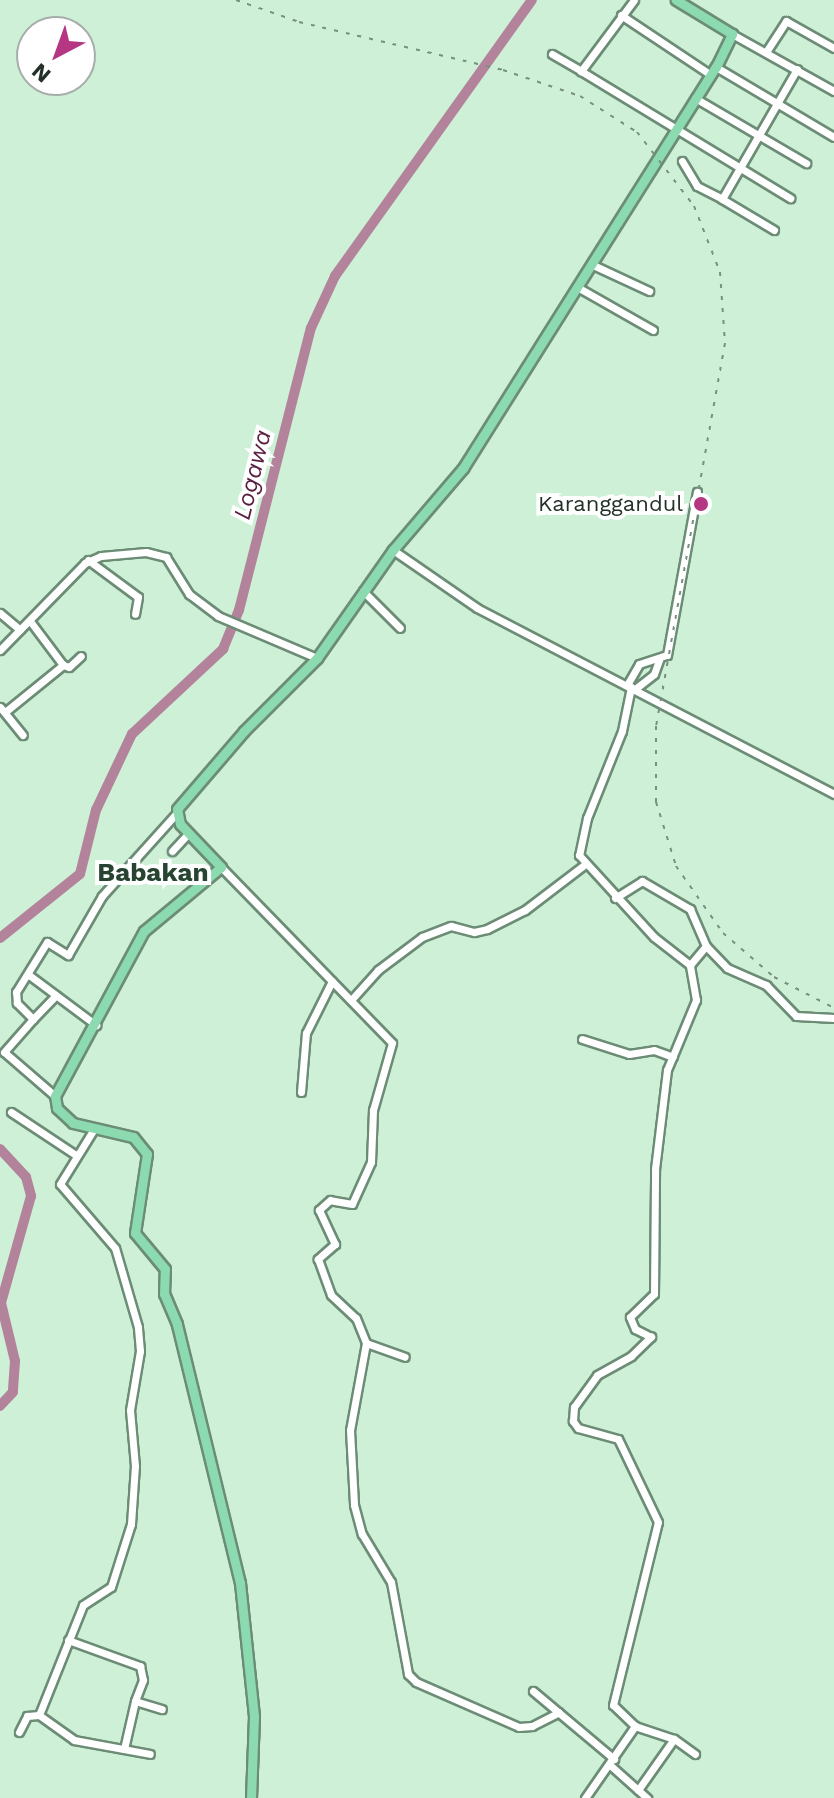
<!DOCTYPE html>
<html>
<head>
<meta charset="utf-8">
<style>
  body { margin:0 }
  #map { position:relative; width:834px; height:1798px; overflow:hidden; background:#cdf0d7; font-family:"Work Sans",sans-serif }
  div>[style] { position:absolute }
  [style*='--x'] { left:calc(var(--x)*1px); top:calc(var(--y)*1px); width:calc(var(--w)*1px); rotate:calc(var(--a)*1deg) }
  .river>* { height:10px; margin:-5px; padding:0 5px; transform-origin:5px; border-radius:5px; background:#b3839b }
  .roads { filter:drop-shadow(2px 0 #6c8c76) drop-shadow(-2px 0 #6c8c76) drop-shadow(0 2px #6c8c76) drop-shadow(0 -2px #6c8c76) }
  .minor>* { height:7px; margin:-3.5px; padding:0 3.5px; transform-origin:3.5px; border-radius:3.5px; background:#fff }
  .major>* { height:9px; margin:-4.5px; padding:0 4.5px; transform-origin:4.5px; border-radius:4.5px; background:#8cdaaf }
  .rail>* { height:2px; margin-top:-1px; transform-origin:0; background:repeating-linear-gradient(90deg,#78907f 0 4px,transparent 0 12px) }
  .dots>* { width:22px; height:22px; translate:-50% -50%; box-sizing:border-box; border:4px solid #fff; border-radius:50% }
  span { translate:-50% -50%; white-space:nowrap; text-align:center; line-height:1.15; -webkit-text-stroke:8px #fff; paint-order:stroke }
  .poi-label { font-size:22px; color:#233128 }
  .right { translate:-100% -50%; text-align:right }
  .water-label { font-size:24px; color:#581d3f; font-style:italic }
  .quarter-label { font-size:26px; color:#274431; font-weight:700 }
  .north { position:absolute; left:16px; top:16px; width:80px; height:80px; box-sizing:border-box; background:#fff; border:2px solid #a7ada9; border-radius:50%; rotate:221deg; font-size:22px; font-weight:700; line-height:32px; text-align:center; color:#233128 }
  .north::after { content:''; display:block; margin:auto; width:28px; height:36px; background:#b53682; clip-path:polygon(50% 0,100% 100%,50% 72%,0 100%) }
</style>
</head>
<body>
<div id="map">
  <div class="river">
    <i style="--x:0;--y:938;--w:102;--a:-38.7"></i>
    <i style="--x:80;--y:874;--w:66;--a:-76"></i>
    <i style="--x:96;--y:810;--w:84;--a:-64.7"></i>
    <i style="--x:132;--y:734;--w:125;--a:-43"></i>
    <i style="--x:223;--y:649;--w:42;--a:-67.7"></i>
    <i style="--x:239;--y:610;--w:291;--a:-75.7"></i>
    <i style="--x:311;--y:328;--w:57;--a:-65.2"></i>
    <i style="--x:335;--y:276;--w:339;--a:-54.5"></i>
    <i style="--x:0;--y:1149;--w:38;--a:47"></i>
    <i style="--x:26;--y:1177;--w:20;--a:75"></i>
    <i style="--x:31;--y:1196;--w:111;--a:105.7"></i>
    <i style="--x:1;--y:1303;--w:60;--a:76.4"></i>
    <i style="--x:15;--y:1361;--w:31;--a:94"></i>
    <i style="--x:13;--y:1392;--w:19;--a:133"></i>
  </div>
  <div class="roads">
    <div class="minor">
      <i style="--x:634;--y:0;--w:89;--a:126.7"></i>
      <i style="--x:581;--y:71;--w:245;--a:31.3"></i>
      <i style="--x:621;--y:15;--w:108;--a:33.7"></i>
      <i style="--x:732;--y:34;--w:117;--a:29.2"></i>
      <i style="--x:766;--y:52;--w:37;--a:-57"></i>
      <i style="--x:786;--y:21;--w:55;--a:29.4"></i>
      <i style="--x:552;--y:54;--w:34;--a:30"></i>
      <i style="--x:716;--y:67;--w:137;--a:30.7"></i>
      <i style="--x:695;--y:98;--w:129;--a:30.4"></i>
      <i style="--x:682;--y:161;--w:29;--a:59"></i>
      <i style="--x:697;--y:186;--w:28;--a:27"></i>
      <i style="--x:774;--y:230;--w:61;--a:-149.2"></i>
      <i style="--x:722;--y:199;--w:150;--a:-60"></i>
      <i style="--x:593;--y:265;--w:62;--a:24.9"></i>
      <i style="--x:579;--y:288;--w:85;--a:29.6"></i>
      <i style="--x:393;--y:550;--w:102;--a:34.6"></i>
      <i style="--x:477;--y:608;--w:403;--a:27.5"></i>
      <i style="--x:88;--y:560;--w:62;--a:36.5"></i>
      <i style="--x:138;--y:597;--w:17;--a:100"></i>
      <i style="--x:363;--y:591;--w:52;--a:45"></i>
      <i style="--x:0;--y:613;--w:26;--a:40"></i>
      <i style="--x:0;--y:650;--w:122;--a:-45.7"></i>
      <i style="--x:85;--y:563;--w:17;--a:-24"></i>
      <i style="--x:101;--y:556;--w:45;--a:-5.1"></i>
      <i style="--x:146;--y:552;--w:21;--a:14"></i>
      <i style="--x:166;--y:557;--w:44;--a:58.1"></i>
      <i style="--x:189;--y:594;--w:36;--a:37"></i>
      <i style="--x:218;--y:616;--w:108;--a:23"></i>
      <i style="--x:63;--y:665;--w:6;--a:18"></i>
      <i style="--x:69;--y:667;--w:16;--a:-43"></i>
      <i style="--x:627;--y:685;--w:24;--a:-60"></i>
      <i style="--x:639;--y:664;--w:29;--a:-18"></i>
      <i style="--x:667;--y:655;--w:166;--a:-79.6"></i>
      <i style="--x:631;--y:687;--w:45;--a:101.6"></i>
      <i style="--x:622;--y:731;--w:94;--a:111.9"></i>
      <i style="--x:587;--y:818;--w:38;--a:102"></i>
      <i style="--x:579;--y:855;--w:111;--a:47.6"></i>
      <i style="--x:654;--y:937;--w:46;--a:37.9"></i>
      <i style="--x:635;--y:689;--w:24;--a:-38"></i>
      <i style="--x:654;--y:674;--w:15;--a:-70"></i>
      <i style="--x:0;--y:707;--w:36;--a:51"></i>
      <i style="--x:5;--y:712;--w:75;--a:-39"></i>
      <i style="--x:63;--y:665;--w:55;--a:-126.9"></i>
      <i style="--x:172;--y:851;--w:25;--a:-47"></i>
      <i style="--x:221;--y:867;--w:245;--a:45.8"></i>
      <i style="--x:392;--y:1043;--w:70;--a:105.8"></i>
      <i style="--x:373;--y:1110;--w:52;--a:92.2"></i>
      <i style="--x:371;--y:1162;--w:46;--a:114.3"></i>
      <i style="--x:352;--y:1204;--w:22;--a:-170"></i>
      <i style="--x:330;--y:1200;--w:15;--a:138"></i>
      <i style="--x:319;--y:1210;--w:38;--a:65"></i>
      <i style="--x:335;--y:1244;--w:23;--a:139"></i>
      <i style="--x:318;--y:1259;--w:38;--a:70"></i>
      <i style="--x:331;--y:1295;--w:34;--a:43"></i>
      <i style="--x:356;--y:1318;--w:27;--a:68"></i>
      <i style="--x:366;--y:1343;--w:88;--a:100.4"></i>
      <i style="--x:350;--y:1430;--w:75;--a:86.9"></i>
      <i style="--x:354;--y:1505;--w:30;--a:75"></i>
      <i style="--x:362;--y:1534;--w:56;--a:58.9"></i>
      <i style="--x:391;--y:1582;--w:94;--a:79.5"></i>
      <i style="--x:408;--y:1674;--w:11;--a:45"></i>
      <i style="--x:416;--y:1682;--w:112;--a:23.6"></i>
      <i style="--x:519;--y:1727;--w:13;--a:-4"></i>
      <i style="--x:532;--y:1726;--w:30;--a:-27"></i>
      <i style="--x:615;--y:898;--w:32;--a:-32"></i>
      <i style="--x:642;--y:881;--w:56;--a:30.3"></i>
      <i style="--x:690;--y:909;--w:40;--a:66.6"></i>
      <i style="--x:29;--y:975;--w:84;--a:36.7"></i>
      <i style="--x:352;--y:999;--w:39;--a:-48"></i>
      <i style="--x:378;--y:970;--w:55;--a:-36.9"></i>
      <i style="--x:422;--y:937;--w:31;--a:-21"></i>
      <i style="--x:451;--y:926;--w:24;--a:15"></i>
      <i style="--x:474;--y:932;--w:13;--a:-13"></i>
      <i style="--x:487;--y:929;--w:42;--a:-26.6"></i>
      <i style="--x:525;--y:910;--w:74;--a:-37.3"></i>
      <i style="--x:33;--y:1019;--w:33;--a:-46"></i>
      <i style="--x:582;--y:1039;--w:49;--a:17.7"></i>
      <i style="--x:629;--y:1054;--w:25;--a:-9"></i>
      <i style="--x:654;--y:1050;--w:20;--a:20"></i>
      <i style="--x:301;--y:1092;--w:59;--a:-85.2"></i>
      <i style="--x:306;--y:1033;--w:58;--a:-63.4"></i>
      <i style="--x:55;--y:1096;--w:67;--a:-139.2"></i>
      <i style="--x:4;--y:1052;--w:44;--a:-48.7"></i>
      <i style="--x:33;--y:1019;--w:23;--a:-135"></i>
      <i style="--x:17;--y:1003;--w:11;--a:-95"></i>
      <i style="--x:16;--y:992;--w:59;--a:-58.2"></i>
      <i style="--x:47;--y:942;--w:25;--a:32"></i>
      <i style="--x:68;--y:955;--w:68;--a:-60"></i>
      <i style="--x:102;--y:896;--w:109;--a:-48"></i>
      <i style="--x:11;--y:1112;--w:78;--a:33.5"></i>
      <i style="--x:366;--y:1343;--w:41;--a:19.7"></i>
      <i style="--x:68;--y:1640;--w:77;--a:19.9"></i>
      <i style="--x:140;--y:1666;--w:14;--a:78"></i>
      <i style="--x:143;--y:1680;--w:22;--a:111"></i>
      <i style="--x:533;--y:1691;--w:106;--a:40"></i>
      <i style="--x:39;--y:1715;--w:43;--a:35.5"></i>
      <i style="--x:74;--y:1740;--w:77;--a:10.4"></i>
      <i style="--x:19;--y:1732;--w:18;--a:-63"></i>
      <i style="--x:27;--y:1716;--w:12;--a:-5"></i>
      <i style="--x:39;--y:1715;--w:118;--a:-68.2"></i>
      <i style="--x:83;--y:1605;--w:33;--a:-33"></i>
      <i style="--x:111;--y:1587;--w:66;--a:-72.4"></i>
      <i style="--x:131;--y:1524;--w:58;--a:-86.1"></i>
      <i style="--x:135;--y:1466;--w:56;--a:-95.1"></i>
      <i style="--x:130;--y:1410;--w:60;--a:-80.4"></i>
      <i style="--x:140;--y:1351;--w:24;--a:-95"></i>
      <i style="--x:138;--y:1327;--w:82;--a:-106.2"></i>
      <i style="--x:115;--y:1248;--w:84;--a:-130.7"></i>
      <i style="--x:60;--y:1184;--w:65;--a:-58.3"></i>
      <i style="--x:124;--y:1749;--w:49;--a:-77.1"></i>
      <i style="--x:135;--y:1701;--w:28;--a:17"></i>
      <i style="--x:695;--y:1754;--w:26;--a:-144"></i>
      <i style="--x:674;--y:1739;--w:41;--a:-161.6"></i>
      <i style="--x:635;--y:1726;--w:30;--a:-136"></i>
      <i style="--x:613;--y:1705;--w:188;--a:-76.2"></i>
      <i style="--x:658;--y:1522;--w:92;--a:-115.7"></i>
      <i style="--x:618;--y:1439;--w:41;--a:-164.6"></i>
      <i style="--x:578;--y:1428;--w:9;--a:-126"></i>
      <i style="--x:573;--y:1421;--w:14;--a:-86"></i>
      <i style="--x:574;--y:1407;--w:39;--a:-54"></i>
      <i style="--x:597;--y:1375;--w:39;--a:-29"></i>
      <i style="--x:631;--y:1356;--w:28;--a:-44"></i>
      <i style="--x:651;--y:1337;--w:18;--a:-153"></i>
      <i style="--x:635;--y:1329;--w:13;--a:-113"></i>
      <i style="--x:630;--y:1317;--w:33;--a:-44"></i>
      <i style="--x:654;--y:1294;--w:125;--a:-89.5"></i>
      <i style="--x:655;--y:1169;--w:100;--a:-83.1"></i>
      <i style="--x:667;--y:1070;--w:76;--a:-67.5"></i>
      <i style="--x:696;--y:1000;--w:36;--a:-100"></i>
      <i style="--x:690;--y:965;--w:25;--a:-50"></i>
      <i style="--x:706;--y:946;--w:30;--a:46"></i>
      <i style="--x:727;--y:968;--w:43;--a:23.6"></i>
      <i style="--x:766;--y:985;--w:43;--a:45.9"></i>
      <i style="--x:796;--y:1016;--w:38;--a:3"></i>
      <i style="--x:610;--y:1765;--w:50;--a:41.7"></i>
      <i style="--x:638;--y:1790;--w:62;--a:-54.8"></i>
      <i style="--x:585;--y:1798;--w:88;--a:-55.2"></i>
    </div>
    <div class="major">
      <i style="--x:251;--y:1798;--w:82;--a:-87.9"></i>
      <i style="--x:254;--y:1716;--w:134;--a:-96"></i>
      <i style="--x:240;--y:1583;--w:267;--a:-103.7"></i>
      <i style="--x:177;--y:1324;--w:33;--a:-113"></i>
      <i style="--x:164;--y:1294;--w:25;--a:-88"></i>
      <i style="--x:165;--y:1269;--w:47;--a:-129.8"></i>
      <i style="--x:135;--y:1233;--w:80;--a:-81.4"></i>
      <i style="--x:147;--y:1154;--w:22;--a:-129"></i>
      <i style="--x:133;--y:1137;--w:62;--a:-166.9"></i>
      <i style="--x:73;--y:1123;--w:22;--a:-137"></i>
      <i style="--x:57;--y:1108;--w:12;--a:-99"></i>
      <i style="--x:55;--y:1096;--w:187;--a:-61.7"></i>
      <i style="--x:144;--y:931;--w:100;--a:-39.7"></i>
      <i style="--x:221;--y:867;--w:59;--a:-133.6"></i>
      <i style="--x:180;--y:824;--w:15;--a:-101"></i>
      <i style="--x:177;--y:809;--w:103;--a:-49.3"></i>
      <i style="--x:244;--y:731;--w:103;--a:-45"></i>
      <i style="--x:317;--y:658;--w:132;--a:-54.9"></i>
      <i style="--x:393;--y:550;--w:108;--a:-49.5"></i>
      <i style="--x:463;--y:468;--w:474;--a:-57.8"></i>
      <i style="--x:716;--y:67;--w:37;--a:-64"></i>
      <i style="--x:732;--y:34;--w:66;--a:-148.7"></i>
    </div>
  </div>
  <div class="rail">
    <i style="--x:236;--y:0;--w:67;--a:19.2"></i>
    <i style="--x:299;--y:22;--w:210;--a:13.2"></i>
    <i style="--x:503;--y:70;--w:81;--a:18.7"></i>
    <i style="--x:580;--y:96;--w:67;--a:32.3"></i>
    <i style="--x:637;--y:132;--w:93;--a:52.4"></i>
    <i style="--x:694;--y:206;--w:71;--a:68.5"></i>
    <i style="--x:720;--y:272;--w:71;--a:86"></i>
    <i style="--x:725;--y:343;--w:389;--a:100.2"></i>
    <i style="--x:656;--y:726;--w:76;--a:90"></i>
    <i style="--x:656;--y:802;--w:67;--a:72.6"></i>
    <i style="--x:676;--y:866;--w:82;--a:55"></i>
    <i style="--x:723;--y:933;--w:67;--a:40.8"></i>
    <i style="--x:774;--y:977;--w:68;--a:27.3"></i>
  </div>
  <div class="dots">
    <i style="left:701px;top:504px;background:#b53682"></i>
  </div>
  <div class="poi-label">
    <span class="right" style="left:683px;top:504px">Karanggandul</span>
  </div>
  <div class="water-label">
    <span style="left:253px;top:475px;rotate:-76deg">Logawa</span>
  </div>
  <div class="quarter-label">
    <span style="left:153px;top:873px">Babakan</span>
  </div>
  <div class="north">N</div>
</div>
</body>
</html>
